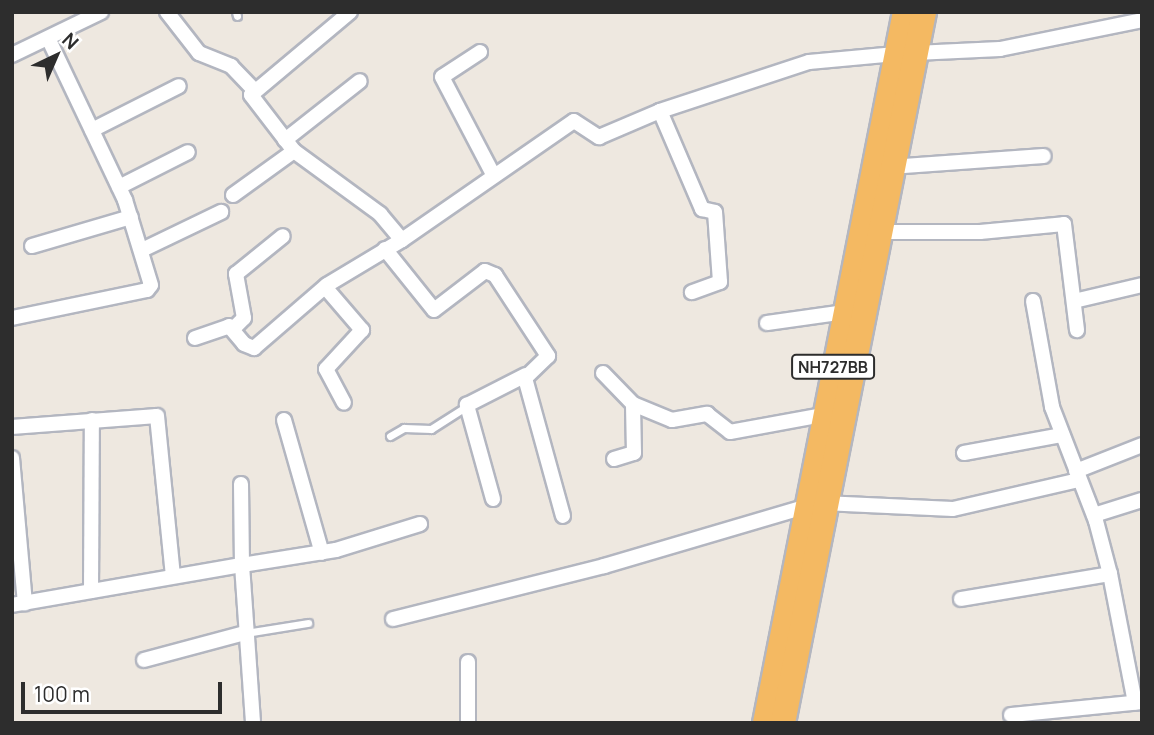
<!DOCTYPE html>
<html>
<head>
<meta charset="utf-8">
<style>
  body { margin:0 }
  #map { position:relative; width:1154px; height:735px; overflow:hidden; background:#eee8e0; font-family:Manrope,sans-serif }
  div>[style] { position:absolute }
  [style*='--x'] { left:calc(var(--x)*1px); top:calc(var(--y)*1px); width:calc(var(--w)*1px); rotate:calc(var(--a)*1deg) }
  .roads { filter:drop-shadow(2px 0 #b3b6c0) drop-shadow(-2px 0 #b3b6c0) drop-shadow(0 2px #b3b6c0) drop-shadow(0 -2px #b3b6c0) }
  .service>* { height:7px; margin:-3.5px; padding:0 3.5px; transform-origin:3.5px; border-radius:3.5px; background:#fff }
  .minor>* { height:14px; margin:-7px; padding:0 7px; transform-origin:7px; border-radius:7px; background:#fff }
  .trunk>* { height:24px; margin:-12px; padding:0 12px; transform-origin:12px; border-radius:12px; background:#f4b962 }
  span { translate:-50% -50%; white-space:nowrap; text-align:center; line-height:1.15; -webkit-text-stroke:7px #fff; paint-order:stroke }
  .shield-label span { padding:2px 5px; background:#fff; border:2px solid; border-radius:5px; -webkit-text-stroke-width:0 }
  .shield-label { font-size:16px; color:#2d2d2d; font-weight:700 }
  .frame { position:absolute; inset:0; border:14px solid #2d2d2d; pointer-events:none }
  .north { position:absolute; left:21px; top:21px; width:70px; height:70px; -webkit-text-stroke:5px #fff; paint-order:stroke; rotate:44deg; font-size:19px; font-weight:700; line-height:28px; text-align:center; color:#2d2d2d }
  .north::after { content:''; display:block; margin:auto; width:24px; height:32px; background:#2d2d2d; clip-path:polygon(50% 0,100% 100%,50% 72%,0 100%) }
  .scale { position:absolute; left:21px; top:682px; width:201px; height:32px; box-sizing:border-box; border:4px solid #2d2d2d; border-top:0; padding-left:9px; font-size:21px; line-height:24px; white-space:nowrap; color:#2d2d2d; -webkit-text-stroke:5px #fff; paint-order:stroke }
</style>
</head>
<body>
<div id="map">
  <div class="roads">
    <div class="service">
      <i style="--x:236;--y:12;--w:4;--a:76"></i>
      <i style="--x:390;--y:436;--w:16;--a:-30"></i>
      <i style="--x:404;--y:428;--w:27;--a:2"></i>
      <i style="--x:431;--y:429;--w:43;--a:-32.6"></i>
      <i style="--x:246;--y:633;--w:63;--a:-9.2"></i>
    </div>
    <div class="minor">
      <i style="--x:167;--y:12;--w:52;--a:52"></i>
      <i style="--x:199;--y:53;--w:35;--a:22"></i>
      <i style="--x:231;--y:66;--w:32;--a:46"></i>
      <i style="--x:350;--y:12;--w:129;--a:140"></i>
      <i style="--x:251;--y:95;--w:71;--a:52.5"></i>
      <i style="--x:294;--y:151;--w:107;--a:36.2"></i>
      <i style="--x:380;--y:214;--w:34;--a:50"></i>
      <i style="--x:480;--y:52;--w:45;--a:146.7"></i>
      <i style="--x:442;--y:77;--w:110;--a:62.3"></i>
      <i style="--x:915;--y:53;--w:85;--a:-2.7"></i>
      <i style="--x:1000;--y:49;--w:145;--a:-11.5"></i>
      <i style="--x:12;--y:55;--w:99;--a:-25.8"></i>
      <i style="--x:660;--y:111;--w:107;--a:66.8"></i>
      <i style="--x:702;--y:209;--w:13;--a:13"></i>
      <i style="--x:715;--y:212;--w:70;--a:85.9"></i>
      <i style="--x:720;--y:282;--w:30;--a:160"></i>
      <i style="--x:92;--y:130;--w:97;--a:-26.8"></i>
      <i style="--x:285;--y:140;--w:95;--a:-38.2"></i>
      <i style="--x:890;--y:167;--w:154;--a:-4.1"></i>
      <i style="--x:119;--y:187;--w:77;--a:-26.9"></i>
      <i style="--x:233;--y:195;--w:75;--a:-35.8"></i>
      <i style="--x:878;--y:232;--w:102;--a:0"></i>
      <i style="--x:980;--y:232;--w:84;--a:-5.4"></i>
      <i style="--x:1064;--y:224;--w:107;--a:83"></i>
      <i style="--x:32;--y:246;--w:103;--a:-16.3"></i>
      <i style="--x:385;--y:249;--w:78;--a:51.2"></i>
      <i style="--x:434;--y:310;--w:64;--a:-37.4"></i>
      <i style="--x:485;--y:271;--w:11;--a:22"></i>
      <i style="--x:495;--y:275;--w:97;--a:56.8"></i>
      <i style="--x:548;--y:356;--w:32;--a:136"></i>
      <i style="--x:525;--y:378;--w:143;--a:74.6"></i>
      <i style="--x:142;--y:250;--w:88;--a:-25.7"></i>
      <i style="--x:325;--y:287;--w:57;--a:49.3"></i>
      <i style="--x:362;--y:330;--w:53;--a:132.7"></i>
      <i style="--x:326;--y:369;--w:38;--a:62"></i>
      <i style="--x:1033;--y:301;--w:108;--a:79.8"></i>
      <i style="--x:1052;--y:407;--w:122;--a:68.9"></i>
      <i style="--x:1096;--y:521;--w:55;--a:75.2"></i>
      <i style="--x:1110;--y:574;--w:131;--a:79"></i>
      <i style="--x:1074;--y:301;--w:70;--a:-13.2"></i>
      <i style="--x:12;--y:318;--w:138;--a:-11.7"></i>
      <i style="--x:147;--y:290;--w:6;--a:-51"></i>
      <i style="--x:151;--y:285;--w:89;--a:-107"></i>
      <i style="--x:125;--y:200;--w:179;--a:-115.4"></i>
      <i style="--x:767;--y:323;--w:79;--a:-8"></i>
      <i style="--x:234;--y:328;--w:14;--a:-45"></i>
      <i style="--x:244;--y:318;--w:45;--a:-100.3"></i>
      <i style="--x:236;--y:274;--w:60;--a:-39"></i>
      <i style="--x:195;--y:338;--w:36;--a:-19"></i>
      <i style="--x:229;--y:326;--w:23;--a:50"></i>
      <i style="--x:244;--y:344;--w:11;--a:22"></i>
      <i style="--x:254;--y:348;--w:96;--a:-40.8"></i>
      <i style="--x:327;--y:285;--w:87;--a:-31"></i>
      <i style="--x:402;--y:240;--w:209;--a:-34.7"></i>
      <i style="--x:574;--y:121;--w:30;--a:33"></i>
      <i style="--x:599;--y:137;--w:66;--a:-23.1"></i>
      <i style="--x:660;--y:111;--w:157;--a:-18.2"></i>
      <i style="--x:809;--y:62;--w:87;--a:-5.3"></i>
      <i style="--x:603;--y:373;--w:43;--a:45.9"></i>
      <i style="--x:633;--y:404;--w:42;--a:22.3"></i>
      <i style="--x:672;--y:420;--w:36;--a:-10"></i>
      <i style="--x:707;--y:414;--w:29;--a:38"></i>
      <i style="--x:730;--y:432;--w:95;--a:-10.4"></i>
      <i style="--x:284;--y:420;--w:138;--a:74.1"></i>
      <i style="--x:12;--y:427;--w:145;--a:-4.3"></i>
      <i style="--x:157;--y:416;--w:160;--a:84.3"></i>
      <i style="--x:964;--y:453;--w:100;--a:-10.4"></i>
      <i style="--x:12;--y:458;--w:146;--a:84.9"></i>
      <i style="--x:614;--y:459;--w:21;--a:-17"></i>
      <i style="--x:634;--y:453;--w:49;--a:-91.2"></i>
      <i style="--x:1076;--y:471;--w:71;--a:-21.5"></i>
      <i style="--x:241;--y:484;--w:81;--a:89.3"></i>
      <i style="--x:242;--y:565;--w:95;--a:-9.1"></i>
      <i style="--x:336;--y:550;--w:88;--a:-17.2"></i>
      <i style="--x:493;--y:499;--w:98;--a:-105.5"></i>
      <i style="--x:467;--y:405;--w:66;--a:-27"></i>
      <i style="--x:823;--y:503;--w:130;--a:2.6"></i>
      <i style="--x:953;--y:509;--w:129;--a:-13"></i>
      <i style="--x:1094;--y:515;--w:50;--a:-17.4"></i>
      <i style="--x:91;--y:591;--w:171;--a:-89.7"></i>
      <i style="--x:961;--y:599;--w:151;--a:-9.5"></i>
      <i style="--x:12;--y:605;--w:233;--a:-9.9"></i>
      <i style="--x:242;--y:565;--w:158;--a:86"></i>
      <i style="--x:393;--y:619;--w:218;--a:-14.1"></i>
      <i style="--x:604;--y:566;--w:209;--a:-16.4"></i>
      <i style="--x:144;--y:660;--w:105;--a:-15"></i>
      <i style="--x:1011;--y:715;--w:132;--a:-5.7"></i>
      <i style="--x:468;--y:723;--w:61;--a:-90"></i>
    </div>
    <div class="trunk">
      <i style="--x:765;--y:723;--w:725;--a:-78.86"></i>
      <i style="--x:783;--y:723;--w:725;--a:-78.78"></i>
    </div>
  </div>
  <div class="shield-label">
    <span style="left:833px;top:367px">NH727BB</span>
  </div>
  <div class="frame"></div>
  <div class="north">N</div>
  <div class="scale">100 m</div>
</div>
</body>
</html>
